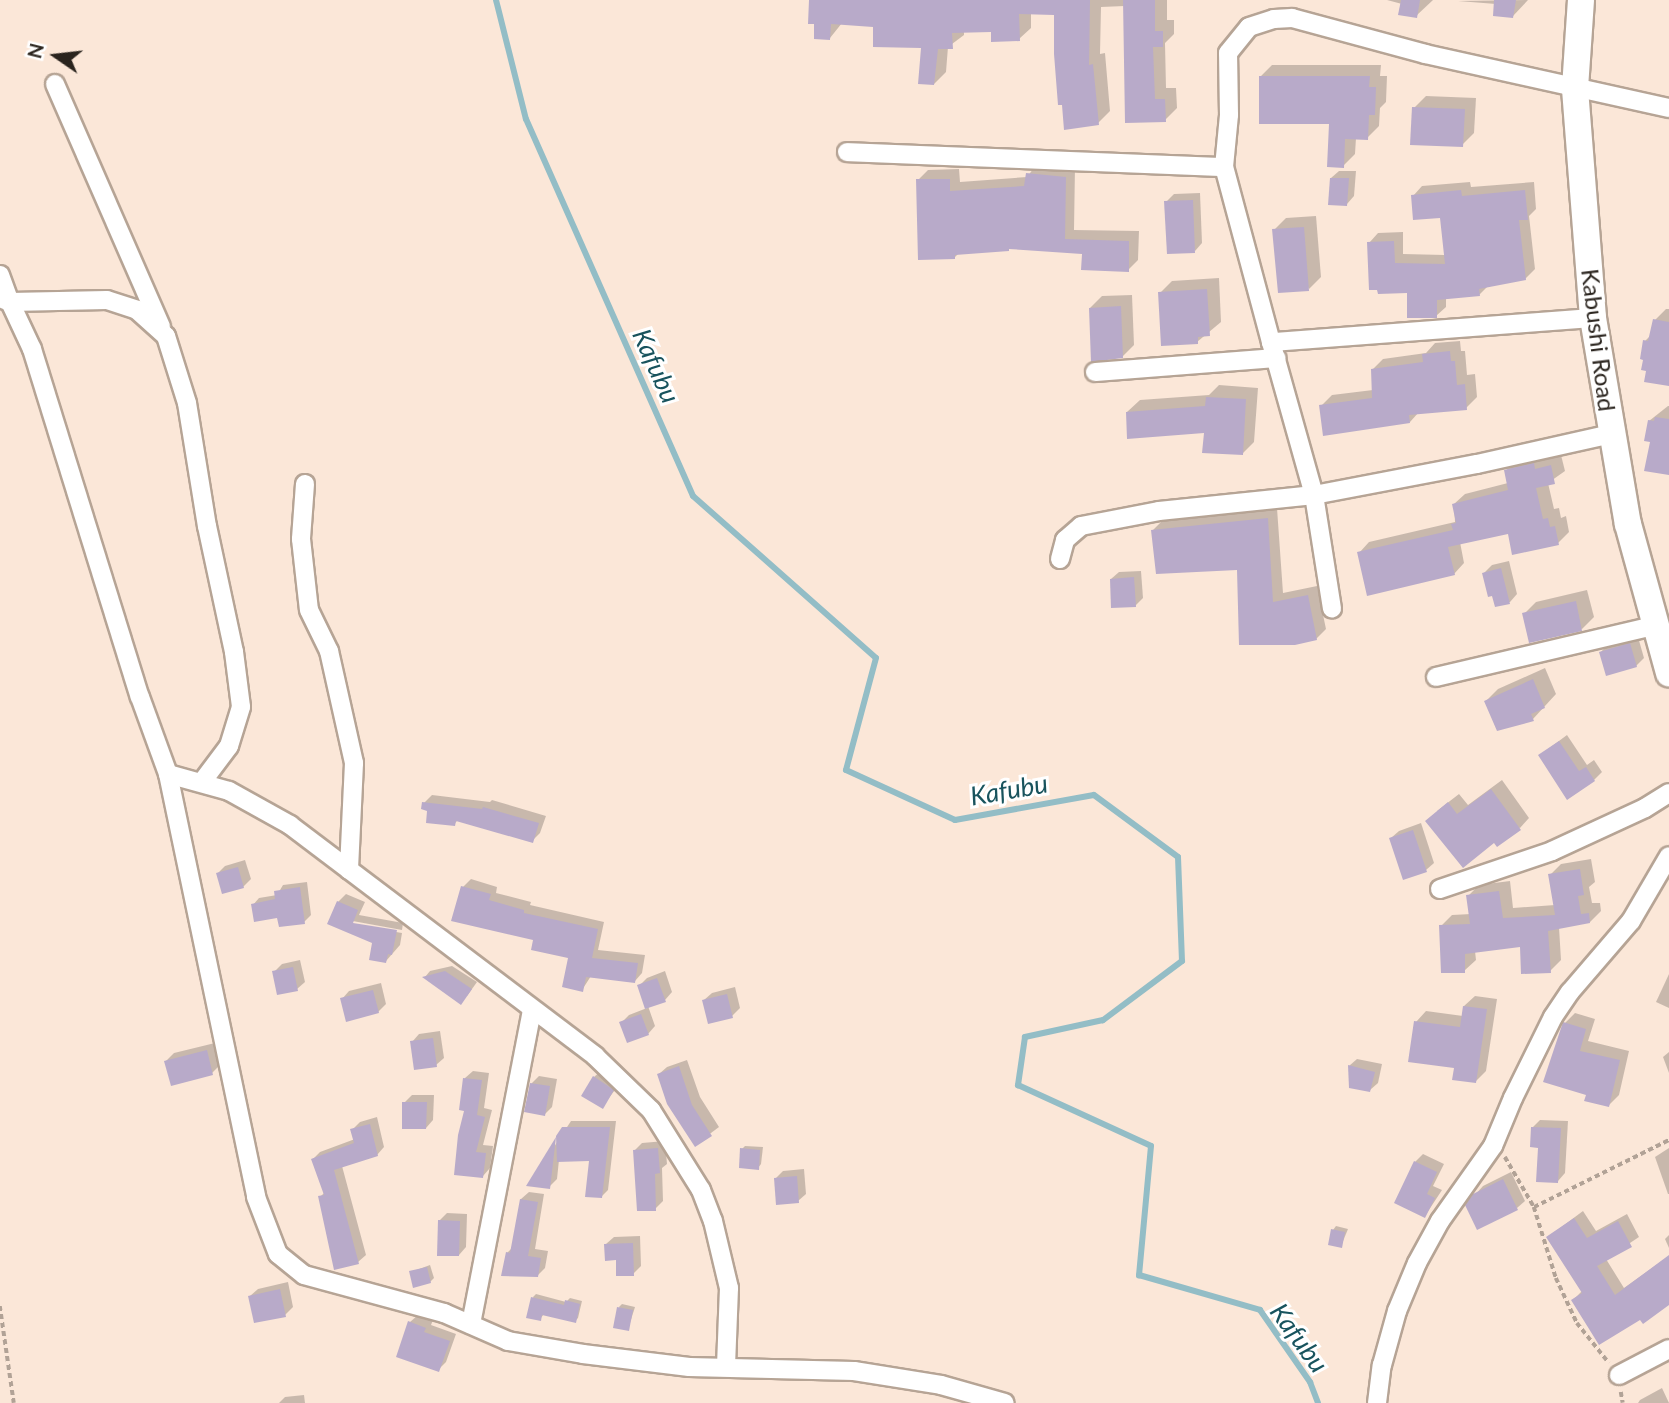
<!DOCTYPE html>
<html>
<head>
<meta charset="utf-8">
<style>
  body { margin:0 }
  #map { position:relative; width:1669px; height:1403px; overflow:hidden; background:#fbe7d8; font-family:Lato,sans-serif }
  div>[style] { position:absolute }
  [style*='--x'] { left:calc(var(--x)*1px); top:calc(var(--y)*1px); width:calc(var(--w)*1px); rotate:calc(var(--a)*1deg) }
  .shadow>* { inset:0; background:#0003 }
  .stream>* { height:6px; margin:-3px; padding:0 3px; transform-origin:3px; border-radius:3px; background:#93bdc6 }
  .building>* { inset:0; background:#b8aac9 }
  .path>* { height:3.5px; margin-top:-1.75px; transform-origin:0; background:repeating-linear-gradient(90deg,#b1a296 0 5px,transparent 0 8.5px) }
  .roads { filter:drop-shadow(2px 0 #b6a495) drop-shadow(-2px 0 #b6a495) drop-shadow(0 2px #b6a495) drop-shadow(0 -2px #b6a495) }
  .street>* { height:18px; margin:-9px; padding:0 9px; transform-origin:9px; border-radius:9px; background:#fff }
  .secondary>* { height:26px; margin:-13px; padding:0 13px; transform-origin:13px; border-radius:13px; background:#fff }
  span { translate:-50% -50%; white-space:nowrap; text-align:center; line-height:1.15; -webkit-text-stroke:6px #fff; paint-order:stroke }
  .street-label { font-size:24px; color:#2a241e }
  .water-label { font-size:26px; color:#18535d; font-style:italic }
  .north { position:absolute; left:21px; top:21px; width:70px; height:70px; -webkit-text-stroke:5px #fff; paint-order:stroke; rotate:284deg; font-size:19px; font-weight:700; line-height:28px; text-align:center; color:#2a241e }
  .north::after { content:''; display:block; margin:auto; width:24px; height:32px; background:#2a241e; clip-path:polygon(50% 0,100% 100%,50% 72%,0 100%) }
</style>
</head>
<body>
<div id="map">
  <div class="shadow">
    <i style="clip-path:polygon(811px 0,1167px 0,1167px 20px,1174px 20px,1174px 34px,1165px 43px,1166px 88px,1176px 88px,1177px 108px,1165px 120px,1127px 121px,1125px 6px,1101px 7px,1100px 54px,1105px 53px,1110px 111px,1098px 123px,1056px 14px,1031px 13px,1031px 28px,1019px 39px,993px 30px,964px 31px,964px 35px,948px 47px,946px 72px,934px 84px,923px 47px,875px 26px,842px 23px,830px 38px,816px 22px)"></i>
    <i style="clip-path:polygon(1387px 0,1433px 0,1416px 16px,1402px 4px)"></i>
    <i style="clip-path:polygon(1528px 0,1513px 16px,1496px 4px,1458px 1px)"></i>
    <i style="clip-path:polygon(1272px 65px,1381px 65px,1380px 76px,1387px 76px,1386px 102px,1380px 108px,1379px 126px,1367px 138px,1356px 138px,1355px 154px,1343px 166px,1330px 122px,1260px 77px)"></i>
    <i style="clip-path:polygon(1426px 96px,1476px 98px,1474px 133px,1462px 145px,1414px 108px)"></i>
    <i style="clip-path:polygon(1037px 164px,1075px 167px,1074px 230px,1139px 231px,1138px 260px,1128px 270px,1084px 252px,1011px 247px,959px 253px,955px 257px,918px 180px,928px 170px,959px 169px,960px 182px,1027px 177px)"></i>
    <i style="clip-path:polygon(1339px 171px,1356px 171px,1354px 196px,1347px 204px,1331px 178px)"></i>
    <i style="clip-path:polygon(1470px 182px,1471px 187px,1534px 182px,1536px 209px,1529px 216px,1535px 269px,1525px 279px,1488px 286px,1479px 295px,1446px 298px,1446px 307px,1436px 316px,1409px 291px,1369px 243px,1378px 233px,1403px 232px,1403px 254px,1445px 255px,1441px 216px,1413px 196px,1422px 186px)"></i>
    <i style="clip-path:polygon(1200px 193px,1202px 243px,1195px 251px,1166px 202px,1174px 194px)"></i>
    <i style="clip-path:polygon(1316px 216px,1321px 277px,1309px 289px,1274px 230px,1286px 218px)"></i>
    <i style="clip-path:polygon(1219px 278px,1221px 322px,1197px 342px,1160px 293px,1172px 281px)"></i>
    <i style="clip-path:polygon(1132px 295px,1134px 345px,1122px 357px,1090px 308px,1102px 296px)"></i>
    <i style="clip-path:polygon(1666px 309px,1669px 309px,1669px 383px,1648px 370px,1645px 341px,1651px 335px,1655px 320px)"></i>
    <i style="clip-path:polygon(1460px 341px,1461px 351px,1465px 351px,1467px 375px,1475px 374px,1477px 397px,1466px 408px,1419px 412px,1410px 422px,1321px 406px,1332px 395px,1373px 390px,1372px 370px,1383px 359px,1426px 353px,1435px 343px)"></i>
    <i style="clip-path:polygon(1219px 385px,1258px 388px,1254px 442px,1242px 454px,1205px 431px,1127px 412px,1140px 400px,1209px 395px)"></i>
    <i style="clip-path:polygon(1668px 406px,1669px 406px,1669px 473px,1652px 441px,1649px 421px)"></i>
    <i style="clip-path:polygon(1545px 454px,1546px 459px,1561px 455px,1565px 471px,1548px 483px,1554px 509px,1559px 508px,1561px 518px,1566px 516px,1569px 532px,1558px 543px,1509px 532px,1460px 542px,1464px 563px,1454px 574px,1359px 553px,1369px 542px,1455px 522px,1454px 504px,1465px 494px,1508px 483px,1506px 471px,1516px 460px)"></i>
    <i style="clip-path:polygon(1277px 508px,1283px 593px,1317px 586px,1326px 629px,1316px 639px,1295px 643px,1241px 569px,1153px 530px,1163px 520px)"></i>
    <i style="clip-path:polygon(1509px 561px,1517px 594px,1510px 602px,1496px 605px,1484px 573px,1492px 565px)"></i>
    <i style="clip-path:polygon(1141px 571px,1143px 598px,1135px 606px,1111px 579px,1119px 572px)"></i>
    <i style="clip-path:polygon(1587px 590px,1594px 617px,1582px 629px,1524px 614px,1536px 602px)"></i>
    <i style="clip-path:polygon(1638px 637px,1644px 658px,1636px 666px,1601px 652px,1608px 644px)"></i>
    <i style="clip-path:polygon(1545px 668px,1556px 694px,1533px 719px,1498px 729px,1486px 701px,1498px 689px)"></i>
    <i style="clip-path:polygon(1567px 735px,1587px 765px,1594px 760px,1602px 772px,1594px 780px,1540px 755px)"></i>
    <i style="clip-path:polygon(1502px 780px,1529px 818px,1520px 828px,1437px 811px,1459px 794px,1468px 805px)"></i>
    <i style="clip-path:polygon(432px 795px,490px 802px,492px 800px,546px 816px,540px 833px,532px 841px,458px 820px,454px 824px,429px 810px,424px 803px)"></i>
    <i style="clip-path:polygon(1421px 823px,1434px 863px,1426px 870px,1391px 838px,1399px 831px)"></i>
    <i style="clip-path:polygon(1591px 859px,1595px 882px,1589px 887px,1592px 903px,1600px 903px,1601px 911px,1590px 922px,1559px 927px,1561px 960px,1550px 971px,1521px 945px,1475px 951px,1476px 960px,1464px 971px,1441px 926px,1452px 915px,1471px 914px,1468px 896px,1479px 885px,1510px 881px,1513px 908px,1555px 905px,1550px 875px,1561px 864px)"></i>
    <i style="clip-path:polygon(245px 860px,251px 879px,243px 887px,218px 873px,225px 866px)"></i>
    <i style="clip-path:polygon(471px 879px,497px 887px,496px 893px,531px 902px,530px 905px,604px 922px,598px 950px,645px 955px,642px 973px,635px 981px,591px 976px,582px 990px,570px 956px,535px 938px,463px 887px)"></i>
    <i style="clip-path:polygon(307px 882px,311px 915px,304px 922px,253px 905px,259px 898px,277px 895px,283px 885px)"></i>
    <i style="clip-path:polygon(346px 894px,365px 902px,359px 915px,403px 923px,402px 930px,347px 920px,355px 925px,402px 933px,400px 945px,386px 961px,374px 942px,330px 923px,338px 902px)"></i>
    <i style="clip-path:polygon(300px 960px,305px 982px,297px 989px,274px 972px,282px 964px)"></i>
    <i style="clip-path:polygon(452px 966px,477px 982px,467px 996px,425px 977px,430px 971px)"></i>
    <i style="clip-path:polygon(665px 971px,672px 992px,665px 1000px,648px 1006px,655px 1026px,648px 1034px,621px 1023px,629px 1015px,647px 1008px,639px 986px,647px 978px)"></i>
    <i style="clip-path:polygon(1669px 974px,1669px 1008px,1656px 1002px)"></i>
    <i style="clip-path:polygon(381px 983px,386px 1004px,378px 1012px,342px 999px,349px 991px)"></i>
    <i style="clip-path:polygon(735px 987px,740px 1008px,732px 1016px,704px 1000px,712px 993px)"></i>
    <i style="clip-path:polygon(1475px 996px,1497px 999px,1486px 1071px,1476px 1081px,1456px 1067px,1416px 1022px,1426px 1011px,1463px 1016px,1464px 1006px)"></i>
    <i style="clip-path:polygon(1575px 1013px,1595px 1019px,1588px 1041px,1629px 1051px,1619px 1095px,1609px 1105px,1588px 1094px,1565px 1023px)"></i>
    <i style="clip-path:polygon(440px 1031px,444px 1058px,436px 1065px,412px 1042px,419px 1034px)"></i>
    <i style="clip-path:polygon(215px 1043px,220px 1065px,212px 1073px,166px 1061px,174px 1053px)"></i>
    <i style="clip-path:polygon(1669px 1052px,1669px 1073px,1663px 1057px)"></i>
    <i style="clip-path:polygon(1357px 1059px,1382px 1064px,1378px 1083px,1370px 1090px,1349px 1066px)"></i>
    <i style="clip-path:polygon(687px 1060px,700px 1097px,719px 1127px,695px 1145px,659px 1074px,667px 1067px)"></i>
    <i style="clip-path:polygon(602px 1070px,621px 1082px,602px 1107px,594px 1077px)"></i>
    <i style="clip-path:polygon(473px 1071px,489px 1073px,484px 1108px,492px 1110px,483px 1145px,493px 1146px,490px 1168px,483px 1176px,459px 1135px,466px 1109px,465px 1078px)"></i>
    <i style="clip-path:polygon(539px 1076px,557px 1079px,552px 1107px,545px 1114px,531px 1084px)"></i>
    <i style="clip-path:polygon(412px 1095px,434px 1095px,433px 1120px,426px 1128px,404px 1103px)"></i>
    <i style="clip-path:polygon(377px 1117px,384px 1147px,377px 1155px,342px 1166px,366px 1255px,358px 1262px,320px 1197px,325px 1192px,313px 1159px,320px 1152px,355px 1139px,352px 1130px,360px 1122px)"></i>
    <i style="clip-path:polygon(1540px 1120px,1568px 1121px,1565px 1173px,1558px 1181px,1533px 1127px)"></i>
    <i style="clip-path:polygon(571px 1121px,616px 1121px,608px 1190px,601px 1197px,591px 1160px,559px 1160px,557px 1179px,549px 1187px,529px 1185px)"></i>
    <i style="clip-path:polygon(665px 1141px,667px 1164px,662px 1168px,663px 1201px,655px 1209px,634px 1151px,642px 1143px)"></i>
    <i style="clip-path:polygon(745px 1146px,763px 1147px,761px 1164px,758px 1168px,742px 1149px)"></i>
    <i style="clip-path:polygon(1669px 1148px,1669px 1194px,1668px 1194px,1655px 1157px)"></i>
    <i style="clip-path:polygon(1423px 1154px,1444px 1164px,1433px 1186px,1442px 1190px,1425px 1216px,1415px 1162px)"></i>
    <i style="clip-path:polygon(804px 1169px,806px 1194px,798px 1201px,775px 1179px,783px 1171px)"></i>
    <i style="clip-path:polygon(1511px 1172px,1525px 1201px,1517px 1208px,1475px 1195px,1483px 1186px)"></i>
    <i style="clip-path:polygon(529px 1192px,544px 1194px,535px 1249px,548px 1251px,545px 1268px,537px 1276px,507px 1253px,513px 1247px,521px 1199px)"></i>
    <i style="clip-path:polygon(1583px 1211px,1596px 1231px,1627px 1214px,1639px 1237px,1606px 1259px,1624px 1288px,1669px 1256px,1669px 1303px,1641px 1317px,1573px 1300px,1582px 1291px,1548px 1237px)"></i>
    <i style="clip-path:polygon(447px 1213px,467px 1214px,466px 1247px,459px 1255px,439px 1221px)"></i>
    <i style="clip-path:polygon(1336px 1226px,1348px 1229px,1341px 1246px,1333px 1230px)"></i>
    <i style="clip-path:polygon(1669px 1235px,1669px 1248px,1665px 1239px)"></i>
    <i style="clip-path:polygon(640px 1236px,641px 1266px,633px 1274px,606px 1244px,614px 1237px)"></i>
    <i style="clip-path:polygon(430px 1265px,434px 1278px,430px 1282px,411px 1272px)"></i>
    <i style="clip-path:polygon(288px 1282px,293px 1307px,285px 1315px,250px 1296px,258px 1289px)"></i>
    <i style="clip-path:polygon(536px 1294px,566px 1302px,570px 1298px,582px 1301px,578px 1318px,575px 1321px,544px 1314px,540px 1319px,533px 1297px)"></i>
    <i style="clip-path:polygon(622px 1304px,635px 1307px,628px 1329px,619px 1307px)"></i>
    <i style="clip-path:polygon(418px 1315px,433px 1320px,431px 1325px,456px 1334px,446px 1362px,438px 1370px,410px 1322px)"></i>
    <i style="clip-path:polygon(1662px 1388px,1669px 1403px,1638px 1403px,1640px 1400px)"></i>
    <i style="clip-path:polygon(304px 1395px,305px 1403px,279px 1403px,285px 1397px)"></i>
  </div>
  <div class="stream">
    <i style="--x:496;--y:0;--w:123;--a:75.9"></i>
    <i style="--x:526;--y:119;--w:412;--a:66.1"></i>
    <i style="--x:693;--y:496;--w:244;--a:41.5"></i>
    <i style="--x:876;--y:658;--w:116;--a:105"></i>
    <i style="--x:846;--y:770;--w:120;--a:24.6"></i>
    <i style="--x:955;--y:820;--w:141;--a:-10.2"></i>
    <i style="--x:1094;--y:795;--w:104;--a:36.4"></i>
    <i style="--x:1178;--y:857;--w:104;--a:87.8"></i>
    <i style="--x:1182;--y:961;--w:99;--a:143.2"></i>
    <i style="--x:1103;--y:1020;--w:80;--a:167.7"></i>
    <i style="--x:1025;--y:1037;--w:49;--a:98.3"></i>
    <i style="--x:1018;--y:1085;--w:146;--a:24.6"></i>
    <i style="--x:1151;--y:1146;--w:130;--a:95.3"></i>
    <i style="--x:1139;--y:1275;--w:126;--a:16.1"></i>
    <i style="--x:1260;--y:1310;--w:88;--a:55.2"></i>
    <i style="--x:1310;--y:1382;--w:22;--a:69"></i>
  </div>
  <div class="building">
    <i style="clip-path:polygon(809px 0,1090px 0,1089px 65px,1093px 64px,1099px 125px,1064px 130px,1062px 105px,1058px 105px,1054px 54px,1054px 15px,1019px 14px,1020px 41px,991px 42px,991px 32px,952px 33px,953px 49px,938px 49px,934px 85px,918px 84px,921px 48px,873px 47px,873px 27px,831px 24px,830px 40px,814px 39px,814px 24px,808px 24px)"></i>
    <i style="clip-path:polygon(1123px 0,1155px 0,1155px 31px,1163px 31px,1163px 47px,1153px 47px,1155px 99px,1165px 99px,1166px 122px,1125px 123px)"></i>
    <i style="clip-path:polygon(1401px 0,1420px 0,1417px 18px,1398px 15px)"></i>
    <i style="clip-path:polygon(1494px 0,1516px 0,1513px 18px,1493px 16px)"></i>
    <i style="clip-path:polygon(1259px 76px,1370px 76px,1369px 87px,1376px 87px,1375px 115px,1369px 115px,1368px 140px,1345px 139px,1344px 168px,1327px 167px,1329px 124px,1259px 124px)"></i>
    <i style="clip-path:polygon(1412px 107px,1465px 109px,1463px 147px,1410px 145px)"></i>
    <i style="clip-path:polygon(1026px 173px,1066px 177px,1065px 239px,1129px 241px,1129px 272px,1081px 270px,1082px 254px,1009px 249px,1009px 251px,955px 255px,955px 259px,918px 260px,916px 179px,950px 179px,950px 191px,1024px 186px)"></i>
    <i style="clip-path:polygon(1330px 178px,1349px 178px,1347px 206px,1328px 205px)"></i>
    <i style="clip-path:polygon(1461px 190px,1462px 196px,1525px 190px,1528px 220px,1519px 220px,1526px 280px,1479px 289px,1480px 296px,1437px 300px,1437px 318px,1407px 318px,1407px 293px,1378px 294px,1377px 290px,1369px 290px,1367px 242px,1394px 241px,1395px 263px,1445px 264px,1440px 218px,1413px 220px,1411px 195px)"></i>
    <i style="clip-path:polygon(1193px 200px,1195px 253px,1167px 254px,1164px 201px)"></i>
    <i style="clip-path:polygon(1304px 227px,1309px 291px,1278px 293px,1272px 229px)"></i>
    <i style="clip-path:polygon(1207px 289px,1210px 336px,1198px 337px,1198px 344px,1161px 346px,1158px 292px)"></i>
    <i style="clip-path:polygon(1121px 306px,1123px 358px,1091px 362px,1089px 308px)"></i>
    <i style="clip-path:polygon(1653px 319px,1669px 322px,1669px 386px,1644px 382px,1646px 371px,1641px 370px,1643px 360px,1640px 359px,1643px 340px,1648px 341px)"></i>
    <i style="clip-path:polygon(1450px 351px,1451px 361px,1455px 361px,1457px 385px,1465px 384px,1467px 410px,1409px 415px,1410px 423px,1323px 436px,1319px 405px,1372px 398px,1371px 369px,1423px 362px,1422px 354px)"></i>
    <i style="clip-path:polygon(1206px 397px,1246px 399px,1243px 455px,1202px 453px,1204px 433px,1127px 439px,1126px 412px,1205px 406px)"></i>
    <i style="clip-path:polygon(1655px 417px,1669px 419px,1669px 475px,1644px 471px,1650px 442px,1644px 441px,1648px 420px,1654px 421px)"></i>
    <i style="clip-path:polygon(1534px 463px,1535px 469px,1551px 465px,1555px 484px,1536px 488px,1543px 519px,1548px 518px,1550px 527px,1555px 526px,1559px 545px,1512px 555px,1508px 534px,1448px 547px,1455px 575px,1367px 596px,1357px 552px,1453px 530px,1451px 524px,1456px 523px,1452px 504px,1508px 490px,1504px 470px)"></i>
    <i style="clip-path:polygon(1268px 518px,1273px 602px,1308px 595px,1317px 640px,1295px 645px,1239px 645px,1237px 570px,1156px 574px,1151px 530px)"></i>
    <i style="clip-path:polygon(1501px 568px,1510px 604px,1495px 607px,1492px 596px,1488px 597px,1482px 573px)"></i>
    <i style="clip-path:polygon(1134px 577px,1136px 607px,1111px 608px,1110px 579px)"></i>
    <i style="clip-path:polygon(1576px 601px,1582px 631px,1529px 643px,1522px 613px)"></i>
    <i style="clip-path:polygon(1630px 643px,1637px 667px,1606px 676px,1599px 652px)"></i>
    <i style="clip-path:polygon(1533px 679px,1545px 708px,1531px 714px,1534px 721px,1497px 731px,1484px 701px)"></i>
    <i style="clip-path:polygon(1559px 741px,1579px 771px,1586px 767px,1595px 781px,1567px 800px,1538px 755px)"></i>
    <i style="clip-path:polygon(1491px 789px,1521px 830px,1497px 847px,1494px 843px,1463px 868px,1425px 821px,1448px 802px,1457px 814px)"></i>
    <i style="clip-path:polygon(422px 802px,482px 809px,483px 807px,539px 823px,533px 843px,456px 821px,455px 826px,426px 823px,427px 811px,421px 809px)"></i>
    <i style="clip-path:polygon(1413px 830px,1427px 872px,1403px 880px,1389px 838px)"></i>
    <i style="clip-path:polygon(238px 867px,244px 888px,222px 894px,216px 873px)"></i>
    <i style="clip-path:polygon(1580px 869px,1584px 895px,1578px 896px,1581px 914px,1589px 913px,1590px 923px,1548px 931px,1551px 973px,1521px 974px,1520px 947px,1465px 954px,1465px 973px,1441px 973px,1439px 925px,1470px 924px,1466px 895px,1499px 891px,1503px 918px,1555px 915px,1548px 874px)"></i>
    <i style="clip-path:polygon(461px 886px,491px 894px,489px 900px,524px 910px,524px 913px,598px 929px,592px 958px,638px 963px,635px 983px,586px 977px,583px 992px,562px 987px,568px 958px,531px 950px,533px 940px,451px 921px)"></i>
    <i style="clip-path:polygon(300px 887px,305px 924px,279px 927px,277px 918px,254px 922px,251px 904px,275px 899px,274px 891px)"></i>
    <i style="clip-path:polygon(337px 901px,358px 910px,353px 923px,397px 930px,392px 955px,388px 954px,386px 963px,369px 960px,372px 943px,327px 924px)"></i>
    <i style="clip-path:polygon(293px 967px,298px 991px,277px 995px,272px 971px)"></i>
    <i style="clip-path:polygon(445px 971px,472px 989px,461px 1005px,422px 977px)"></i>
    <i style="clip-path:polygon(657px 978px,666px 1002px,645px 1009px,637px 985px)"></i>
    <i style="clip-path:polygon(373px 990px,379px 1013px,346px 1022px,340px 998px)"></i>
    <i style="clip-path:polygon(727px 994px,733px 1018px,708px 1024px,702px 1000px)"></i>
    <i style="clip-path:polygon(1463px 1006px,1487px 1009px,1476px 1083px,1452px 1080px,1454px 1068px,1408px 1062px,1414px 1021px,1460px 1027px)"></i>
    <i style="clip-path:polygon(641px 1014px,649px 1035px,627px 1043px,619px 1022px)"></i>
    <i style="clip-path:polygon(1563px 1022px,1586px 1029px,1580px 1051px,1620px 1060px,1609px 1107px,1584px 1101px,1586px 1095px,1543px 1082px)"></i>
    <i style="clip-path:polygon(433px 1038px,437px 1067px,414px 1070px,410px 1041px)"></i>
    <i style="clip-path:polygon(207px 1050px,213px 1075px,171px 1086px,164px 1061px)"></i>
    <i style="clip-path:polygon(1348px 1065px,1375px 1072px,1370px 1092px,1349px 1088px)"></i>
    <i style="clip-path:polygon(679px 1066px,692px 1105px,712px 1136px,695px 1147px,667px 1104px,657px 1074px)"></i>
    <i style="clip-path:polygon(593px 1076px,614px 1090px,603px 1109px,581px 1096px)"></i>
    <i style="clip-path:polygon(463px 1078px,482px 1080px,477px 1115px,485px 1117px,476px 1152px,486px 1153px,483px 1178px,454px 1175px,458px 1135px,464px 1111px,459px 1110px)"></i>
    <i style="clip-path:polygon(530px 1083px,550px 1086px,545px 1116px,524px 1112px)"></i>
    <i style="clip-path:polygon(402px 1102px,427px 1102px,426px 1129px,402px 1129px)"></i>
    <i style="clip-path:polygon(370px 1124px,378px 1156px,334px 1170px,359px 1264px,334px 1270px,318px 1196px,324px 1195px,311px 1159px,354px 1143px,350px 1129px)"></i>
    <i style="clip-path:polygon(562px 1127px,610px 1127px,602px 1198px,585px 1197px,589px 1161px,557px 1162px,556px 1136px)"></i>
    <i style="clip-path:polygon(1531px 1127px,1561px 1128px,1558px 1183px,1536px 1182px,1538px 1148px,1530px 1147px)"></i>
    <i style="clip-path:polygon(556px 1137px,550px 1189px,526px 1186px)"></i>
    <i style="clip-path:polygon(658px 1148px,660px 1173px,655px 1174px,656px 1211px,637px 1211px,633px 1150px)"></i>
    <i style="clip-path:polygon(740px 1148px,760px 1150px,759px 1170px,739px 1168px)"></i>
    <i style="clip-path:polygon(1414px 1161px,1437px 1172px,1427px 1194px,1435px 1198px,1425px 1218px,1394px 1203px)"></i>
    <i style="clip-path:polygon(797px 1176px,799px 1203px,776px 1205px,774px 1178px)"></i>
    <i style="clip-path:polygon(1503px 1179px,1518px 1210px,1477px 1230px,1465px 1205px,1473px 1194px)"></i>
    <i style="clip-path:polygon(520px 1199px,538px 1202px,528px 1256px,541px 1258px,538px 1277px,501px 1276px,506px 1252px,510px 1253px)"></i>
    <i style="clip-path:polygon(1574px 1218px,1587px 1238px,1618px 1221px,1632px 1247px,1597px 1266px,1615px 1295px,1669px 1255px,1669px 1305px,1643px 1324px,1640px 1320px,1599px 1345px,1571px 1300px,1582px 1293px,1546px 1237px)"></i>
    <i style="clip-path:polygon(438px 1220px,460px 1221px,459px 1256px,437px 1256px)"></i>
    <i style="clip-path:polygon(1331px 1229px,1345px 1232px,1342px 1248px,1328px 1245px)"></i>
    <i style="clip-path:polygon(633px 1243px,634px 1276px,616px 1276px,616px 1260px,605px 1261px,604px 1244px)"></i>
    <i style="clip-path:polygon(427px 1267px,431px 1283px,413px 1288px,409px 1271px)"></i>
    <i style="clip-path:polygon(280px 1289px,286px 1317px,254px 1323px,248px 1296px)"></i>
    <i style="clip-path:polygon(531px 1297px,564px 1305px,565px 1300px,580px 1304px,576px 1323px,542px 1315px,541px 1321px,526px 1318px)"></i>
    <i style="clip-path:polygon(617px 1307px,633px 1310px,629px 1331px,613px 1328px)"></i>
    <i style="clip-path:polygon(408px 1321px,426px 1328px,424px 1332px,450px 1341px,439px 1372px,396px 1357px)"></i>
  </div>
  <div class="path">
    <i style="--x:1505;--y:1157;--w:58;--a:59.9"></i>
    <i style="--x:1534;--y:1207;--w:74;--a:72.8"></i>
    <i style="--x:1556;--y:1278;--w:50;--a:65"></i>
    <i style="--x:1577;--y:1323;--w:51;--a:51.3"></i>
    <i style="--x:1534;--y:1207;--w:151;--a:-26.4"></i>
    <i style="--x:0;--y:1306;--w:98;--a:81.8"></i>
    <i style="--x:1621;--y:1392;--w:11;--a:80"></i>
  </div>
  <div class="roads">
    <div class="street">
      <i style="--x:55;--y:84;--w:265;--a:66.4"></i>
      <i style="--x:847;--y:152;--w:377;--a:2.3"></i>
      <i style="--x:0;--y:275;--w:29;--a:70"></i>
      <i style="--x:10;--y:302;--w:97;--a:-1.2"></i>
      <i style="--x:107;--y:300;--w:32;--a:18"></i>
      <i style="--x:137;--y:310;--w:39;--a:42"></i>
      <i style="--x:166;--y:336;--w:70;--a:72.6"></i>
      <i style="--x:187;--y:403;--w:125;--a:80.8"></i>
      <i style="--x:207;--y:526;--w:129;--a:77.9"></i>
      <i style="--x:234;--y:652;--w:55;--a:82.7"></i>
      <i style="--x:241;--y:707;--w:41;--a:107.1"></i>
      <i style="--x:229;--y:746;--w:45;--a:126.9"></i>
      <i style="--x:0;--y:298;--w:11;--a:22"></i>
      <i style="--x:10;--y:302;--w:52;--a:64.9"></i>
      <i style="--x:32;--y:349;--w:364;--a:72.8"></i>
      <i style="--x:140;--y:697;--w:82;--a:70"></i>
      <i style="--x:168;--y:774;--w:432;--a:78.2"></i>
      <i style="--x:256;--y:1197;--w:61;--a:68.9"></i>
      <i style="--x:278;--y:1254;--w:33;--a:39"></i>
      <i style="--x:304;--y:1275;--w:145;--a:15.2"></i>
      <i style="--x:444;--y:1313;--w:70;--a:23.6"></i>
      <i style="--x:508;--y:1341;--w:76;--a:9.8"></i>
      <i style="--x:583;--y:1354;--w:107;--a:7"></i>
      <i style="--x:689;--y:1367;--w:165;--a:1.4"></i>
      <i style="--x:854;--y:1371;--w:88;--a:9.1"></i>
      <i style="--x:941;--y:1385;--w:66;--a:15.7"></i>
      <i style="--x:1593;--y:318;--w:323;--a:175.7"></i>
      <i style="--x:1271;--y:342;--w:181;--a:-105"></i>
      <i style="--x:1224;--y:167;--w:52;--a:-84.5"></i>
      <i style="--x:1229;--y:115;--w:62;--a:-90.9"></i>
      <i style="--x:1228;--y:53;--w:33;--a:-51"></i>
      <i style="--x:1249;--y:27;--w:26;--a:-18"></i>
      <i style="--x:1274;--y:19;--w:18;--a:-3"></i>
      <i style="--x:1292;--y:18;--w:138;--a:15.1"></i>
      <i style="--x:1425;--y:54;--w:250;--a:12.5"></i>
      <i style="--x:1271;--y:342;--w:159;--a:74.3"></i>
      <i style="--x:1314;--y:495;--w:115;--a:81"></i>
      <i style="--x:1095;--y:372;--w:182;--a:-4.4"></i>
      <i style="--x:305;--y:484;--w:55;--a:94.2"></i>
      <i style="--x:301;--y:539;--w:71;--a:83.6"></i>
      <i style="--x:309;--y:610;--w:46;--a:64"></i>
      <i style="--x:329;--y:651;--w:115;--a:77.4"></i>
      <i style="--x:354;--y:763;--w:107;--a:92.7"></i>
      <i style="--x:1060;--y:559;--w:20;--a:-75"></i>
      <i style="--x:1065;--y:540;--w:21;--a:-41"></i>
      <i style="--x:1081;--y:526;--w:79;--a:-10.9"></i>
      <i style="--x:1159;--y:511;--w:156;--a:-5.9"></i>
      <i style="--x:1314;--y:495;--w:166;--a:-10.8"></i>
      <i style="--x:1477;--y:464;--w:137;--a:-12.6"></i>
      <i style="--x:1436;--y:677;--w:224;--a:-13.2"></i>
      <i style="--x:168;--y:774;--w:63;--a:15.6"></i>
      <i style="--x:229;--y:791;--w:70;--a:29.1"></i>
      <i style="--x:290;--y:825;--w:383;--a:37.1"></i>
      <i style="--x:595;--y:1056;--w:78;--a:44"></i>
      <i style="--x:651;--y:1110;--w:94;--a:58"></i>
      <i style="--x:701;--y:1190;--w:33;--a:69"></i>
      <i style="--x:713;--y:1221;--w:69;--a:76.6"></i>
      <i style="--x:729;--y:1288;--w:79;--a:92.2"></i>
      <i style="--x:1440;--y:889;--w:118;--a:-18.7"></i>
      <i style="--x:1552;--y:851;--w:102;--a:-24.8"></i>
      <i style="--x:1645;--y:808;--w:28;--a:-32"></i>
      <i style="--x:471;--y:1324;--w:319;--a:-79"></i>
      <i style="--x:1619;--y:1375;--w:56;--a:-27.5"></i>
      <i style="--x:1377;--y:1403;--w:38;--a:-83"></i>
      <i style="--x:1382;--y:1365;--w:56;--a:-74.5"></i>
      <i style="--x:1397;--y:1311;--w:52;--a:-67.4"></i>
      <i style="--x:1417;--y:1263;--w:48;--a:-61.3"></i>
      <i style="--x:1440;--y:1221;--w:92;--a:-54.8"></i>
      <i style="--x:1493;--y:1146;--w:52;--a:-67.4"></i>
      <i style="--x:1513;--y:1098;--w:90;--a:-63.7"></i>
      <i style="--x:1553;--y:1017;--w:30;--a:-56"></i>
      <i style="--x:1570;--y:992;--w:94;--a:-49.3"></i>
      <i style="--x:1631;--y:921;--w:75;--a:-59.7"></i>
    </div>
    <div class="secondary">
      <i style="--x:1581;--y:0;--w:89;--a:93.9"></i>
      <i style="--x:1575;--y:89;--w:230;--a:85.5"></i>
      <i style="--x:1593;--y:318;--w:209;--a:80.4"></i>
      <i style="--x:1628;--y:524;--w:155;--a:74.6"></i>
    </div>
  </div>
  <div class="street-label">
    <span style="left:1599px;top:340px;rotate:83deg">Kabushi Road</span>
  </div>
  <div class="water-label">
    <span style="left:656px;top:366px;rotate:66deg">Kafubu</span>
    <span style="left:1009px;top:790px;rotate:-10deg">Kafubu</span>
    <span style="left:1299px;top:1338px;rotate:54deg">Kafubu</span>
  </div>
  <div class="north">N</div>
</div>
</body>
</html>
